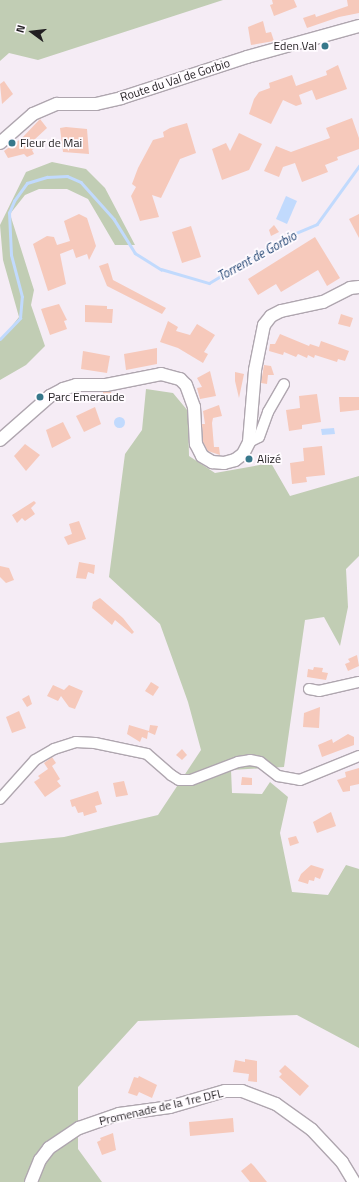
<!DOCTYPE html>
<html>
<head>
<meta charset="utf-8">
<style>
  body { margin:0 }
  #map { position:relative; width:359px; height:1182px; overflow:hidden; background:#f5ecf5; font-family:"Titillium Web",sans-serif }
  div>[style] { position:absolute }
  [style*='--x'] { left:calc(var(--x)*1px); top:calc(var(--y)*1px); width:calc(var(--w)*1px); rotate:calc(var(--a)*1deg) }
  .green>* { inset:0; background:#c1cdb4 }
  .water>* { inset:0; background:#c1dafd }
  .round { border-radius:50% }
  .stream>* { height:2.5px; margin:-1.25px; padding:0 1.25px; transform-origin:1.25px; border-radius:1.25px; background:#c1dafd }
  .building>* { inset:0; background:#f6c9bb }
  .roads { filter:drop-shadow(1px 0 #afa6af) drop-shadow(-1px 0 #afa6af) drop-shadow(0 1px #afa6af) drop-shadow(0 -1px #afa6af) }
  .minor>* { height:10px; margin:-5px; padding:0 5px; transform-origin:5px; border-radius:5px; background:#fff }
  .tertiary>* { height:12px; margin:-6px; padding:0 6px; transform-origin:6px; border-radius:6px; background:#fff }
  .dots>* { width:11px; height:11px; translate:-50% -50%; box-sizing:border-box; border:2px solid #fffbff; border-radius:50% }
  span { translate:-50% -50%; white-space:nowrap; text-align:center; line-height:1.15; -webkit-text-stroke:3.5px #fffbff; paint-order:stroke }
  .poi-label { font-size:12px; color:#221f22 }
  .right { translate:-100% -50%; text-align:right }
  .left { translate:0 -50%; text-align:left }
  .street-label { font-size:12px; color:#221f22 }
  .water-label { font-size:13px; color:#284976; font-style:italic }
  .north { position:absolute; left:12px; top:12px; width:40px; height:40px; -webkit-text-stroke:3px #fffbff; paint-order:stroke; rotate:285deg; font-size:11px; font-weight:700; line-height:16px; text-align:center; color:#221f22 }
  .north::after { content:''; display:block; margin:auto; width:14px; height:18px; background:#221f22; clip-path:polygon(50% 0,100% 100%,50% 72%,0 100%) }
</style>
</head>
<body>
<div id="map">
  <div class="green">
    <i style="clip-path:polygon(0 0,223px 0,38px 60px,9px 53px,0 61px)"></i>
    <i style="clip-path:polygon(52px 162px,86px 169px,105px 188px,135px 245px,115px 245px,88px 199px,67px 189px,39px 189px,25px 195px,10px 214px,34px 290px,31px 305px,45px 346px,26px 365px,0 380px,0 341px,19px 317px,3px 260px,0 225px,26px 172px)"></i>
    <i style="clip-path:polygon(146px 389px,173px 393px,188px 411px,189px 456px,215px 473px,271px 463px,290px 496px,359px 476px,359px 556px,346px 569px,348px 607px,340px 646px,324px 617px,305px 620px,284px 767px,231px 770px,232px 793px,262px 794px,270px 782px,288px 797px,280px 833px,292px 892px,328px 895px,346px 865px,359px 869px,359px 1048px,297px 1015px,138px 1021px,78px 1087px,78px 1149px,102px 1182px,0 1182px,0 843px,64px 837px,158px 815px,201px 750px,188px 702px,160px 624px,109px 577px,125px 454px,142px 430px)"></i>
  </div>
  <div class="water">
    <i style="clip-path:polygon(286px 196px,297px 201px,287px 224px,276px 219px)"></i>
    <i class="round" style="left:113.5px;top:416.5px;width:11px;height:11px"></i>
    <i style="clip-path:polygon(334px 428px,335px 434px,322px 435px,321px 429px)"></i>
  </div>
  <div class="stream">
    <i style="--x:0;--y:339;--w:29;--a:-46"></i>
    <i style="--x:20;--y:318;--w:21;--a:-85"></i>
    <i style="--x:22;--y:297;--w:43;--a:-104.7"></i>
    <i style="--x:11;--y:255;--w:42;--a:-92.7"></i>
    <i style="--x:9;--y:213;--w:13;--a:-67"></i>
    <i style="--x:14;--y:201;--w:22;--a:-54"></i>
    <i style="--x:27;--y:183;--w:21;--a:-17"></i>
    <i style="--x:47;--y:177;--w:20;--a:-3"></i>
    <i style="--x:67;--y:176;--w:15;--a:23"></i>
    <i style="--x:81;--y:182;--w:50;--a:48.3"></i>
    <i style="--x:114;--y:219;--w:40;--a:58"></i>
    <i style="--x:135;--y:253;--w:31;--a:32"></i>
    <i style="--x:161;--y:269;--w:50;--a:16.3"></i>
    <i style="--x:209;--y:283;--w:93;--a:-30.4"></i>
    <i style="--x:289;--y:236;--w:30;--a:-23"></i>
    <i style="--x:317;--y:224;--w:72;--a:-54.1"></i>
  </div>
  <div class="building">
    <i style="clip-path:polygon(272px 0,294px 0,297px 7px,274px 16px,270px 5px,273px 4px)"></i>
    <i style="clip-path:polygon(347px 0,359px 0,359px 13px,339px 17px,307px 28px,303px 18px,315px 14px,316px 17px,348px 6px)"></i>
    <i style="clip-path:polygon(263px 21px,266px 33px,271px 32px,274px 41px,251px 45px,248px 27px)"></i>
    <i style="clip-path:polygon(338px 65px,347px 89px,316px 100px,312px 90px,299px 95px,302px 104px,296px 106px,283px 100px,271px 124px,249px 114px,254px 99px,259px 92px,270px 88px,269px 83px,292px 75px,296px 86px,327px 75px,326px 71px)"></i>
    <i style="clip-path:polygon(4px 81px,13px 94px,2px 104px,0 84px)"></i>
    <i style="clip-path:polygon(352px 118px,359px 138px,359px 149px,337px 157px,338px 160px,325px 165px,328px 172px,302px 182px,295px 163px,283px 167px,279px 177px,264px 171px,276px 146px,291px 152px,302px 148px,330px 138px,326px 128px)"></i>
    <i style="clip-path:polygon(40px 119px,47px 128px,34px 140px,38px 146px,32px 150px,34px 154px,27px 157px,24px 154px,8px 158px,4px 151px,22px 138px)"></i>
    <i style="clip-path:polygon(187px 123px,196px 153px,180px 159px,161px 198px,152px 195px,159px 217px,140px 221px,131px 196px,136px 187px,132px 184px,138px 168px,153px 140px,164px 137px,163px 132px,170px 128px)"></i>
    <i style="clip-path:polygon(66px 127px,87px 129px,89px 154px,63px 152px,60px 128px)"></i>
    <i style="clip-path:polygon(239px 133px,262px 144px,249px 170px,222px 180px,212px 149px,226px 143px,230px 151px)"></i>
    <i style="clip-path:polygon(79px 214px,87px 218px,96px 246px,89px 260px,87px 254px,76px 258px,73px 249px,60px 254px,66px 284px,48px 291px,33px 244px,47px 236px,54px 237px,57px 245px,70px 241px,64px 221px)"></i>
    <i style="clip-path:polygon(359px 214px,359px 238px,349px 219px)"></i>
    <i style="clip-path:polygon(274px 225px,279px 232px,271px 236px,269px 230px)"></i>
    <i style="clip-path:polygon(191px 226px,201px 257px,182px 263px,172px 232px)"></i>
    <i style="clip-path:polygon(315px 237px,340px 278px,327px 286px,318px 270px,281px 292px,276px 284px,258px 295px,248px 279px)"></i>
    <i style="clip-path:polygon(108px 263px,113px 280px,166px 308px,162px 314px,107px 286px,99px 266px)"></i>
    <i style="clip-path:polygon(59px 304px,67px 320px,64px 321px,67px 329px,50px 335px,41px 309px)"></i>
    <i style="clip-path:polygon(85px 305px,107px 306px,107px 309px,113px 309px,112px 323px,85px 322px)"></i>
    <i style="clip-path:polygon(341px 314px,353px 318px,350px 327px,338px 324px)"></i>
    <i style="clip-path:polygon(168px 321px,178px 327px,176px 331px,190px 335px,197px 324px,215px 335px,204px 352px,208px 354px,203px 363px,178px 348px,160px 342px)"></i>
    <i style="clip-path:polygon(280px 334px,309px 346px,310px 344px,319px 347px,321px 341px,349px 351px,345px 361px,338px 359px,337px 362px,315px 355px,314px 358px,308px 355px,307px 358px,298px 354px,296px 357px,284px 352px,283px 355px,269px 351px,270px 344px,275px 344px)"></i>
    <i style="clip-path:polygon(157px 348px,157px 364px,126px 370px,124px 354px)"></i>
    <i style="clip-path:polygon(83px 351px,110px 356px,107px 373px,81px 369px)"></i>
    <i style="clip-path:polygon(264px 365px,271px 366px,274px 375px,268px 375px,267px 384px,261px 383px)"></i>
    <i style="clip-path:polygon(210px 371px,216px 396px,200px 399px,197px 388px,202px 387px,197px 378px)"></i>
    <i style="clip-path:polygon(235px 372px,244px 374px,239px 398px,235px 381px)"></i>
    <i style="clip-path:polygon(103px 392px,111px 392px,113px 403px,103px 399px)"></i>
    <i style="clip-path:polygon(317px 394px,321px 422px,302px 425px,302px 429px,289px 431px,286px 410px,300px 408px,299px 396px)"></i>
    <i style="clip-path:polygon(339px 397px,359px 397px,359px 410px,340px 412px)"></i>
    <i style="clip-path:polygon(219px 405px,222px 416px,213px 418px,212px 423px,214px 447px,219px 447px,220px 455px,208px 451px,203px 442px,202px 424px,205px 424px,203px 411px)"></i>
    <i style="clip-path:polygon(95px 407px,101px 424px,84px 432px,76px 416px)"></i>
    <i style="clip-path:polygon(63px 422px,71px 438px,52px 448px,46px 430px)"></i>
    <i style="clip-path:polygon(25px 444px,40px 455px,26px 471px,14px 456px)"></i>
    <i style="clip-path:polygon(322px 446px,325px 475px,306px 477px,307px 482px,292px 484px,290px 463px,304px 461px,303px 448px)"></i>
    <i style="clip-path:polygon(34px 501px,36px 503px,31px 508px,35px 514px,25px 521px,22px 518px,17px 523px,12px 515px)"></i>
    <i style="clip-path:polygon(79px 521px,86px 539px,68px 545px,64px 537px,72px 534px,69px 524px)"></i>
    <i style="clip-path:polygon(79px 562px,95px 565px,94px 574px,88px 572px,86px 579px,76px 578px)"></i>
    <i style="clip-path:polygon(0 566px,9px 568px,14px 580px,6px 583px,0 577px)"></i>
    <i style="clip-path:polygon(100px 598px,123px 618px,134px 632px,132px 634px,115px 620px,112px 625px,92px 608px,93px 602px)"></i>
    <i style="clip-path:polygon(357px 655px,359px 666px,348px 671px,345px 664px,350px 662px,348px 659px)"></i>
    <i style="clip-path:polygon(314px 667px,323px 668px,322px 672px,328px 673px,326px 680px,307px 677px,308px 669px,313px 670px)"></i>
    <i style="clip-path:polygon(151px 682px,159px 687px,153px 696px,145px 691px)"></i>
    <i style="clip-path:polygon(53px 685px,64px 690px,69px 685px,83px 691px,75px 709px,69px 707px,61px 696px,58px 701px,47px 696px)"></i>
    <i style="clip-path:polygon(29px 695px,32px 704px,27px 707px,22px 699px)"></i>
    <i style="clip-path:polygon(320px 707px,319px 728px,303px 727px,304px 713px)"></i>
    <i style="clip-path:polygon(19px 711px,26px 728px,12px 733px,6px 717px)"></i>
    <i style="clip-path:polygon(129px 725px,149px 731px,150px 725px,158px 726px,155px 735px,148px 732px,147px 739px,142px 737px,140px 742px,127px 734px)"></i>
    <i style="clip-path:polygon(348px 734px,354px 737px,354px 745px,322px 757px,318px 745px,332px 739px,333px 743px)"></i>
    <i style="clip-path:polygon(182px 749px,187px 755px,182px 760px,176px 755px)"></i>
    <i style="clip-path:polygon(52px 757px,56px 763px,52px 766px,60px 779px,57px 781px,61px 786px,45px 797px,34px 782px,40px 778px,38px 776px,48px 769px,44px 763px)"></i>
    <i style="clip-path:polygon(359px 768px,359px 784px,350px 786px,350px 791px,343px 792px,337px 780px,346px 777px,345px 772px)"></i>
    <i style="clip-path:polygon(242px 777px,252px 778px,252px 785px,241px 785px)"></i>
    <i style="clip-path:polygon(124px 781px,128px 795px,116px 797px,113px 783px)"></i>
    <i style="clip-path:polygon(98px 791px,102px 804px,95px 806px,97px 812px,84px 816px,83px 812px,78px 813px,75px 806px,72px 807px,70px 800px)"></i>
    <i style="clip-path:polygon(331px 812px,336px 826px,317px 833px,313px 822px)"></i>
    <i style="clip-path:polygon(296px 836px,299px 843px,290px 846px,288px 838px)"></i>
    <i style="clip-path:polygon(311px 865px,324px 869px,320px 879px,315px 877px,314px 881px,309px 880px,308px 884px,298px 881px,301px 874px)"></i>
    <i style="clip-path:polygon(245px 1059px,257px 1061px,257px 1082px,248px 1081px,249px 1074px,233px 1072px,235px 1060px,245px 1062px)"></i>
    <i style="clip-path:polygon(285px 1065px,309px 1086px,300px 1096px,279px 1077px,282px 1074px,279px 1071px)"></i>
    <i style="clip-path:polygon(139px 1076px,157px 1085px,152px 1098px,139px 1092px,137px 1096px,128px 1093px,134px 1077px,138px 1078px)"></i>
    <i style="clip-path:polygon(233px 1118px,234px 1132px,190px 1136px,189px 1122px)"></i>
    <i style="clip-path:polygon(113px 1133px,116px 1150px,102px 1155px,97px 1142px,101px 1140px,100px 1138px)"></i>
    <i style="clip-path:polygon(251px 1163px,254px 1166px,267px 1182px,250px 1182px,241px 1171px)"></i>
  </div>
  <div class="roads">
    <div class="minor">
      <i style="--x:249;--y:442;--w:11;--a:-27"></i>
      <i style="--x:259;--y:437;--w:27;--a:-70"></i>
      <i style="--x:268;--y:412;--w:32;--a:-60"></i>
      <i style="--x:309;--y:689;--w:10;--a:11"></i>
      <i style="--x:319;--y:691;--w:41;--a:-12.7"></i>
      <i style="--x:0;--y:799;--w:52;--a:-48.1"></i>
      <i style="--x:35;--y:760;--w:22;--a:-30"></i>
      <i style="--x:54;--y:749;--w:23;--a:-18"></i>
      <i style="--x:76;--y:742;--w:19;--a:3"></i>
      <i style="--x:95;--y:743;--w:53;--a:11.9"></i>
      <i style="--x:147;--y:754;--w:32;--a:41"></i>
      <i style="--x:171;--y:775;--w:9;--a:32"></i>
      <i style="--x:179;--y:780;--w:12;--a:0"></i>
      <i style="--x:191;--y:780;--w:50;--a:-21"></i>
      <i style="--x:238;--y:762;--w:12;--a:-9"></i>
      <i style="--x:250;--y:760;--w:10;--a:11"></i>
      <i style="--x:260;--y:762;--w:23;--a:38"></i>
      <i style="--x:278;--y:776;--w:22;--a:10"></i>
      <i style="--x:300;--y:780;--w:64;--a:-22.1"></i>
    </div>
    <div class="tertiary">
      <i style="--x:0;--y:143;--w:44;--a:-41.3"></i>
      <i style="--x:33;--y:114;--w:26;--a:-23"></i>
      <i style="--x:57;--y:104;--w:39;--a:0"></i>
      <i style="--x:96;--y:104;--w:26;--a:-13"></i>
      <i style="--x:121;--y:98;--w:133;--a:-18"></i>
      <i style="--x:247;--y:57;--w:116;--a:-15.5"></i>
      <i style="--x:0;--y:440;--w:67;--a:-41.3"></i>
      <i style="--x:50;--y:396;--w:15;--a:-28"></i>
      <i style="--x:63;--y:389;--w:14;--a:-17"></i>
      <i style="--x:76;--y:385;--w:30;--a:0"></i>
      <i style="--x:106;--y:385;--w:56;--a:-11.3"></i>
      <i style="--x:161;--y:374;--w:20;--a:15"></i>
      <i style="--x:180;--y:379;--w:8;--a:45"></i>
      <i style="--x:186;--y:385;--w:23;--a:70"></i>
      <i style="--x:194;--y:407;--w:37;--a:87"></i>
      <i style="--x:196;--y:444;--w:13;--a:63"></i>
      <i style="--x:202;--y:456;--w:12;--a:31"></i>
      <i style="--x:212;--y:462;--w:12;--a:5"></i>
      <i style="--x:224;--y:463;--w:11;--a:-15"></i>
      <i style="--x:235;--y:460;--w:10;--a:-37"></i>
      <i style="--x:243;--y:454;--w:13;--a:-63"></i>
      <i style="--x:249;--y:442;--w:72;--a:-85.2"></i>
      <i style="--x:255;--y:370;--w:46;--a:-78.7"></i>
      <i style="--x:264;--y:325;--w:11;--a:-52"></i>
      <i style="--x:271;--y:316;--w:11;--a:-27"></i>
      <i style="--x:281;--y:311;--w:43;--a:-12.1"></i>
      <i style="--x:323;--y:302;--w:30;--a:-27"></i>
      <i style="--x:350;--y:288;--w:9;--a:-6"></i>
      <i style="--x:31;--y:1182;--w:24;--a:-68"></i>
      <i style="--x:40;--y:1160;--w:15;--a:-53"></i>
      <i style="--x:49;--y:1148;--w:36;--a:-34"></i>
      <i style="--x:79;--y:1128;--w:42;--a:-19.3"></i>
      <i style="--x:119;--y:1114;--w:51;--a:-7.8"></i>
      <i style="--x:170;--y:1107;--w:57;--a:-16.2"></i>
      <i style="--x:225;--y:1091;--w:17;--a:0"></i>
      <i style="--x:242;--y:1091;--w:36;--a:21"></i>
      <i style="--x:276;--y:1104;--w:44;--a:35.8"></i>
      <i style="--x:312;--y:1130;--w:44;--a:46.8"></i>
      <i style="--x:342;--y:1162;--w:23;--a:59"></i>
    </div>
  </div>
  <div class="dots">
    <i style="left:325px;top:46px;background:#37788b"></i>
    <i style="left:12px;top:143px;background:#37788b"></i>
    <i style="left:40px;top:397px;background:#37788b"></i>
    <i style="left:249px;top:459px;background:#37788b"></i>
  </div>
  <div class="poi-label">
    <span class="right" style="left:317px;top:46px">Eden Val</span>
    <span class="left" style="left:20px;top:143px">Fleur de Mai</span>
    <span class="left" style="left:48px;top:397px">Parc Emeraude</span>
    <span class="left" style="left:257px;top:459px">Alizé</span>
  </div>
  <div class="street-label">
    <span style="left:175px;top:80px;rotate:-18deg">Route du Val de Gorbio</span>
    <span style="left:161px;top:1107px;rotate:-13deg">Promenade de la 1re DFL</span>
  </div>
  <div class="water-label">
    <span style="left:257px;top:256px;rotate:-29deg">Torrent de Gorbio</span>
  </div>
  <div class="north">N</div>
</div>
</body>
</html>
